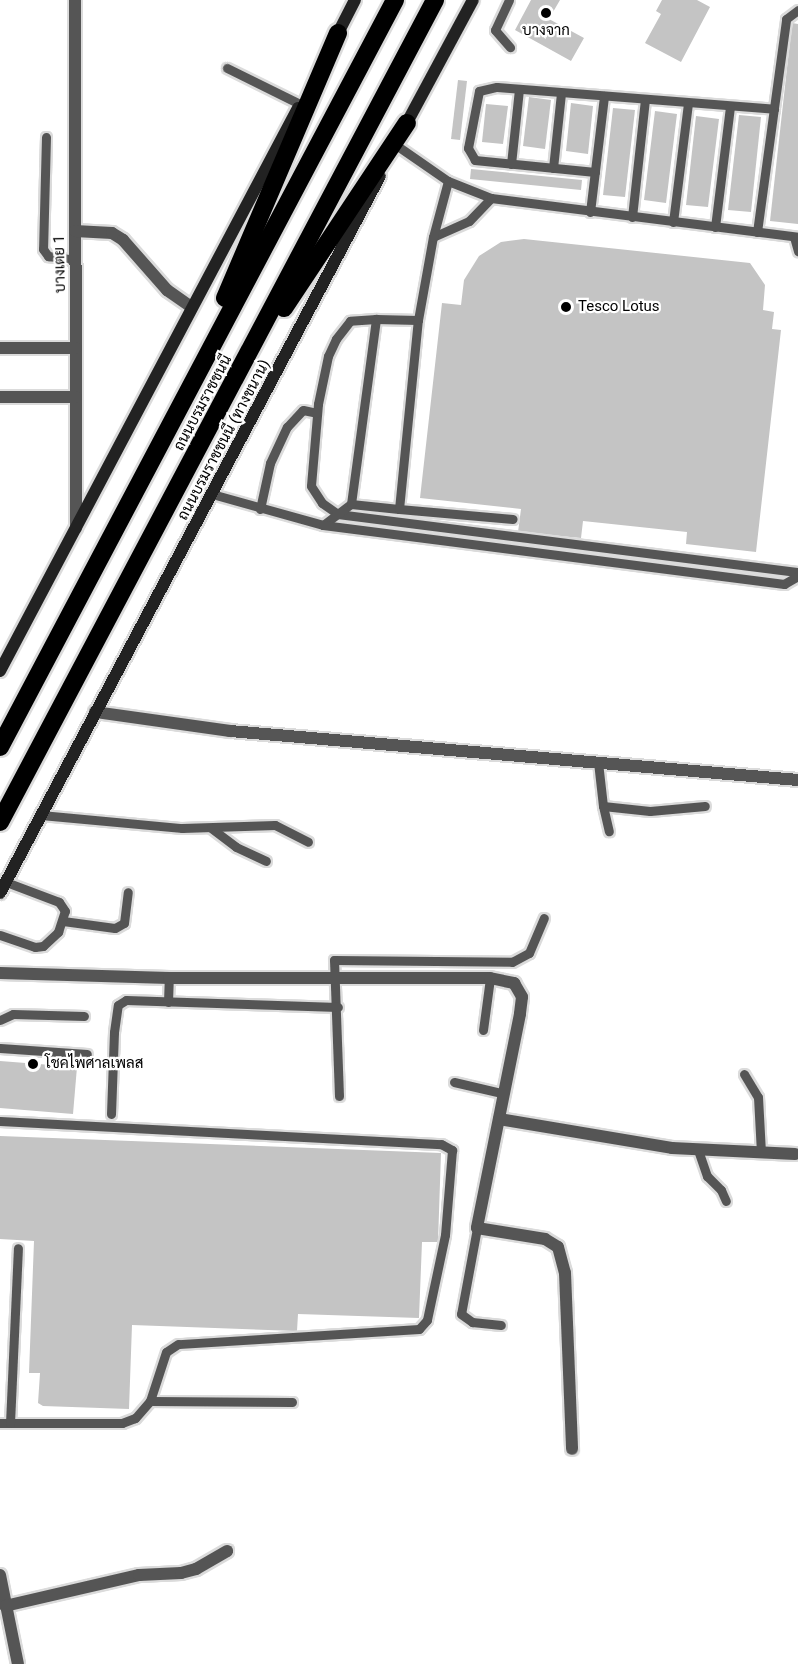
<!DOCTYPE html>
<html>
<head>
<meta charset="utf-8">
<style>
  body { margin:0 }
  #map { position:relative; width:798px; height:1664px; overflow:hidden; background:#fff; font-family:Roboto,Sarabun,sans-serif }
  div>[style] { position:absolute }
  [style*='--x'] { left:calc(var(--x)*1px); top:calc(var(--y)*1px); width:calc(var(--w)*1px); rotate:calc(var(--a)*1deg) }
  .building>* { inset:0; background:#c4c4c4 }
  .roads { filter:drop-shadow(2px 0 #dbdbdb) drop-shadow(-2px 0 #dbdbdb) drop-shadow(0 2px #dbdbdb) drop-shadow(0 -2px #dbdbdb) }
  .lane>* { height:9px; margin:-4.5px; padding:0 4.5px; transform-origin:4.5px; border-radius:4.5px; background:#555 }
  .street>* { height:12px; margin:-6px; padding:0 6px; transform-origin:6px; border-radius:6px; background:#555 }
  .secondary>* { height:12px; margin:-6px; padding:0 6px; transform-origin:6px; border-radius:6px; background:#222 }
  .highway>* { height:18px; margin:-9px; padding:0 9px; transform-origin:9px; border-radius:9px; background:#000 }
  .dots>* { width:16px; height:16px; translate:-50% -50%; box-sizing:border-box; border:3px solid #fff; border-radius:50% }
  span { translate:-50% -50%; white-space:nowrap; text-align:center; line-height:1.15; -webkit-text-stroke:4.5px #fff; paint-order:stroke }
  .poi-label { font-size:15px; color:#000 }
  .left { translate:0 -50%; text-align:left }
  .street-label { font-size:15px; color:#000 }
</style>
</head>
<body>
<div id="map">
  <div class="building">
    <i style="clip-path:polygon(531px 0,560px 0,549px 19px,584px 38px,571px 61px,515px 30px)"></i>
    <i style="clip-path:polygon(662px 0,697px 0,710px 7px,681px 62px,645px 43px,661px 14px,656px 11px)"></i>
    <i style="clip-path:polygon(792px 23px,798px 24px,798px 224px,770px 221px)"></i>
    <i style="clip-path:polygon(458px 80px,467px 81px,460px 140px,451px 139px)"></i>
    <i style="clip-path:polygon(529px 97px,551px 100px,545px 149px,523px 146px)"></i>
    <i style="clip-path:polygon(571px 103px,593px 106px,588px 154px,566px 151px)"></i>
    <i style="clip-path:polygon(486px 104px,508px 106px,503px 144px,482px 142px)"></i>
    <i style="clip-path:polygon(613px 108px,635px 110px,625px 197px,603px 195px)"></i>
    <i style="clip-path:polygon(655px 111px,677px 114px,666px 203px,644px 200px)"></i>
    <i style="clip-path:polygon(739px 115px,761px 117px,751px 212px,728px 210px)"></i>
    <i style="clip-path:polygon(696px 116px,719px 119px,708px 207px,686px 205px)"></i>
    <i style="clip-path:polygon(471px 169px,582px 180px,581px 190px,470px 179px)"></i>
    <i style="clip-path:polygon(524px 239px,750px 263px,765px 285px,763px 310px,774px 312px,772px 329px,781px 330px,756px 552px,686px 544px,687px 532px,583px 521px,581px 538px,518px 532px,521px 509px,420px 498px,442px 303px,461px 305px,464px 280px,479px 256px,501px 242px)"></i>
    <i style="clip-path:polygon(0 1061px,77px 1067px,73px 1114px,0 1108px)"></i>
    <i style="clip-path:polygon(0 1136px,441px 1153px,438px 1242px,422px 1242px,419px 1318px,298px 1314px,297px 1331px,132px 1325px,129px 1409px,43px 1406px,38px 1403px,40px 1373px,29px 1373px,34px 1241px,0 1239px)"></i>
  </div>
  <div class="roads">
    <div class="lane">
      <i style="--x:509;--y:0;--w:33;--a:115"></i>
      <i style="--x:495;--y:30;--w:23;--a:49"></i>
      <i style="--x:227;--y:68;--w:81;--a:26.3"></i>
      <i style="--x:46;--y:137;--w:112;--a:91.5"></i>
      <i style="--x:43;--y:249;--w:9;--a:54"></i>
      <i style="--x:48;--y:256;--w:28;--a:8"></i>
      <i style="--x:396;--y:145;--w:63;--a:34.7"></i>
      <i style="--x:511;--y:164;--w:75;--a:-83.9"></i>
      <i style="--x:553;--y:168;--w:75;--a:-83.9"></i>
      <i style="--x:595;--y:172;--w:121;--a:-174.3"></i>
      <i style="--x:475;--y:160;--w:14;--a:-120"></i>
      <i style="--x:468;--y:148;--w:58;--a:-79.1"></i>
      <i style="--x:479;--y:91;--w:18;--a:-13"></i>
      <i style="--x:497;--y:87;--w:278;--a:4.5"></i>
      <i style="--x:590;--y:212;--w:117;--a:-83.1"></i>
      <i style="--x:632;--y:217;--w:118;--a:-83.7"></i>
      <i style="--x:673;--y:222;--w:120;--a:-82.8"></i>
      <i style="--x:715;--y:227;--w:122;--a:-82.9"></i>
      <i style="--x:757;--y:232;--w:215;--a:-82.2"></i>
      <i style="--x:786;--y:19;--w:15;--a:-37"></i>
      <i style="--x:433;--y:237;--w:39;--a:-24"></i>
      <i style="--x:469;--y:221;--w:32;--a:-46"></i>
      <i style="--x:794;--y:237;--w:15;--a:74"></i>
      <i style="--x:376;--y:319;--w:26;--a:176"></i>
      <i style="--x:350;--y:321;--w:23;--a:128"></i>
      <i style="--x:336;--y:339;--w:19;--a:115"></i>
      <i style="--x:328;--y:356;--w:49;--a:101.8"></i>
      <i style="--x:318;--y:404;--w:82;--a:94.9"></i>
      <i style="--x:311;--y:486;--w:20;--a:57"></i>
      <i style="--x:322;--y:503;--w:19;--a:35"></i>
      <i style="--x:338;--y:514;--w:464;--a:7.2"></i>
      <i style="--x:212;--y:494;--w:115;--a:15.6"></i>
      <i style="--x:323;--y:525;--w:35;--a:-37"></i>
      <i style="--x:351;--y:504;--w:48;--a:5.9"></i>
      <i style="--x:399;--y:509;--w:190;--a:-84.3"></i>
      <i style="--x:418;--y:320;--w:84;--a:-79.8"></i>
      <i style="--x:433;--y:237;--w:58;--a:-75"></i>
      <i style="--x:448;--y:181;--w:46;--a:21.6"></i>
      <i style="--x:491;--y:198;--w:309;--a:7.2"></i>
      <i style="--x:351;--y:504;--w:187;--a:-82.3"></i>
      <i style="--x:376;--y:319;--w:42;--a:1.4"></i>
      <i style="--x:260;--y:509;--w:47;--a:-77.7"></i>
      <i style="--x:270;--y:463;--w:40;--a:-65"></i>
      <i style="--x:287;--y:427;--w:23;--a:-47"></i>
      <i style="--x:303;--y:410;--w:14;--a:12"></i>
      <i style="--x:399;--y:509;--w:114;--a:5"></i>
      <i style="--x:323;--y:525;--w:465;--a:7.3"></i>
      <i style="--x:784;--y:584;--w:16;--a:-30"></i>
      <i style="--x:598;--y:762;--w:44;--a:83.5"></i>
      <i style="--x:603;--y:806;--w:47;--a:6.1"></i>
      <i style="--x:650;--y:811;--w:55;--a:-5.2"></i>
      <i style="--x:603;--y:806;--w:26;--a:77"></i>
      <i style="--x:41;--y:815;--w:142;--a:5.3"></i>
      <i style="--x:182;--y:828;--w:93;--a:-1.8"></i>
      <i style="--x:275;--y:825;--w:37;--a:27"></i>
      <i style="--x:211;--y:828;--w:31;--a:37"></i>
      <i style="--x:236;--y:847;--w:33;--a:25"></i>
      <i style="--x:63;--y:921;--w:52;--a:7.7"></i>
      <i style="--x:115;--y:928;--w:10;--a:-29"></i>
      <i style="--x:124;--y:923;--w:31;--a:-83"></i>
      <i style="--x:0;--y:935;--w:37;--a:19"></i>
      <i style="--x:35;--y:947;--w:8;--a:-7"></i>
      <i style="--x:43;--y:946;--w:21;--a:-43"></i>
      <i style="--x:58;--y:932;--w:22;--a:-72"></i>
      <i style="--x:65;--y:911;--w:11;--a:-124"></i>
      <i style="--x:59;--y:902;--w:57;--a:-159.3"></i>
      <i style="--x:168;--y:1002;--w:24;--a:-88"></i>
      <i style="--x:0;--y:1020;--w:14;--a:-25"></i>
      <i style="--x:13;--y:1014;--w:71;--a:1.6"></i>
      <i style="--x:483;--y:1030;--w:52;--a:-82.3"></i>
      <i style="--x:0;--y:1048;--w:87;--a:3.9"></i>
      <i style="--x:744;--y:1074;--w:27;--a:59"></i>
      <i style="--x:758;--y:1097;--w:56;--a:86.9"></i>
      <i style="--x:454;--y:1082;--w:48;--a:13.2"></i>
      <i style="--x:339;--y:1096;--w:136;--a:-92.1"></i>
      <i style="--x:334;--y:960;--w:178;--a:0.6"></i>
      <i style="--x:512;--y:962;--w:19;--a:-28"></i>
      <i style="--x:529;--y:953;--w:38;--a:-67"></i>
      <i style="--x:111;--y:1114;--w:82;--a:-87.9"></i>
      <i style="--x:114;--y:1032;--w:27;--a:-82"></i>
      <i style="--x:118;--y:1005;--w:9;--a:-32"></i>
      <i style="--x:126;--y:1000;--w:212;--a:1.9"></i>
      <i style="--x:0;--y:1121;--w:442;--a:3"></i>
      <i style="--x:441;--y:1144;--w:13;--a:29"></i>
      <i style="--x:452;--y:1150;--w:85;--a:94.7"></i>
      <i style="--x:445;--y:1235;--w:87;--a:102"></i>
      <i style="--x:427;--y:1320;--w:12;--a:132"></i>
      <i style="--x:419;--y:1329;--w:241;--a:176.4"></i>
      <i style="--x:178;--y:1344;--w:14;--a:146"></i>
      <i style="--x:166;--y:1352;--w:52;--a:108.1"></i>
      <i style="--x:150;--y:1401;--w:23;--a:131"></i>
      <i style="--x:135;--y:1418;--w:14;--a:159"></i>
      <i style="--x:122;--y:1423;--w:122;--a:180"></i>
      <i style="--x:698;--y:1150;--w:28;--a:71"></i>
      <i style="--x:707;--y:1176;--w:20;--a:45"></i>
      <i style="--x:721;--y:1190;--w:12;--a:66"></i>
      <i style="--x:477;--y:1228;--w:87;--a:100.5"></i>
      <i style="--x:461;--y:1314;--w:14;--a:36"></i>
      <i style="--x:472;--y:1322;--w:29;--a:6"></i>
      <i style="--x:150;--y:1401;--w:142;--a:0.4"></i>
      <i style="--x:10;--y:1423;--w:175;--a:-87.4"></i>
    </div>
    <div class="street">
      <i style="--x:75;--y:0;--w:528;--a:89.89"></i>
      <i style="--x:75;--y:231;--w:37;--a:3"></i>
      <i style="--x:112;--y:233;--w:13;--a:32"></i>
      <i style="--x:123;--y:240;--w:67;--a:48.7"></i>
      <i style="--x:167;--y:290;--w:29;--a:35"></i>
      <i style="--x:0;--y:348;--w:76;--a:0"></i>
      <i style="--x:0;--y:397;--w:76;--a:0"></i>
      <i style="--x:95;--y:712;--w:136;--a:8"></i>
      <i style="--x:230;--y:731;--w:570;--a:4.93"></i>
      <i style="--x:0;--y:973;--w:169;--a:1.7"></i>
      <i style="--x:169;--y:978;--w:321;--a:0"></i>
      <i style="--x:490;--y:978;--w:25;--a:12"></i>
      <i style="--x:514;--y:983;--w:16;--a:60"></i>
      <i style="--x:522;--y:997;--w:17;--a:97"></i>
      <i style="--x:520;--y:1014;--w:218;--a:101.4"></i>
      <i style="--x:477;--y:1228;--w:69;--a:9.2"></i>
      <i style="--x:545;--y:1239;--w:15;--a:32"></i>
      <i style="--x:558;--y:1247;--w:27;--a:75"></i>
      <i style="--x:565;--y:1273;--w:176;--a:87.7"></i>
      <i style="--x:499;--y:1119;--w:175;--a:9.5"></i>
      <i style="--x:672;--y:1148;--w:123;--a:2.8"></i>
      <i style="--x:0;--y:1575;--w:91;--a:78.6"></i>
      <i style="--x:5;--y:1606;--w:138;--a:-13"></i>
      <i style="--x:139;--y:1575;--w:42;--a:-2.7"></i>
      <i style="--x:181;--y:1573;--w:16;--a:-15"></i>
      <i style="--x:196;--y:1569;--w:36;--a:-30"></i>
    </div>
    <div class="secondary">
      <i style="--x:335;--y:39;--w:44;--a:-62.9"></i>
      <i style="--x:404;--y:128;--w:145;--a:-61.7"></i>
      <i style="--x:0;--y:671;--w:637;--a:-62.11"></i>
      <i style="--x:0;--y:893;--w:811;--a:-62.08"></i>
    </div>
    <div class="highway">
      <i style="--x:225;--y:298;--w:288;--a:-66.9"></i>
      <i style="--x:284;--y:308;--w:222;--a:-56.4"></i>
      <i style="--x:0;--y:747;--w:845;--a:-62.13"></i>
      <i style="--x:0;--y:822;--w:930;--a:-62.11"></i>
    </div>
  </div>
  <div class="dots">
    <i style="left:546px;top:13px;background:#000"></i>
    <i style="left:566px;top:307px;background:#000"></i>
    <i style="left:33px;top:1064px;background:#000"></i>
  </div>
  <div class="poi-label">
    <span style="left:546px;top:31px">บางจาก</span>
    <span class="left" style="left:578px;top:307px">Tesco Lotus</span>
    <span class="left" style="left:45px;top:1064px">โชคไพศาลเพลส</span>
  </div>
  <div class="street-label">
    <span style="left:60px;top:264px;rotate:-91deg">บางเตย 1</span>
    <span style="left:203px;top:403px;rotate:-62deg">ถนนบรมราชชนนี</span>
    <span style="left:224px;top:440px;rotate:-62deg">ถนนบรมราชชนนี (ทางขนาน)</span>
  </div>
</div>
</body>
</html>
